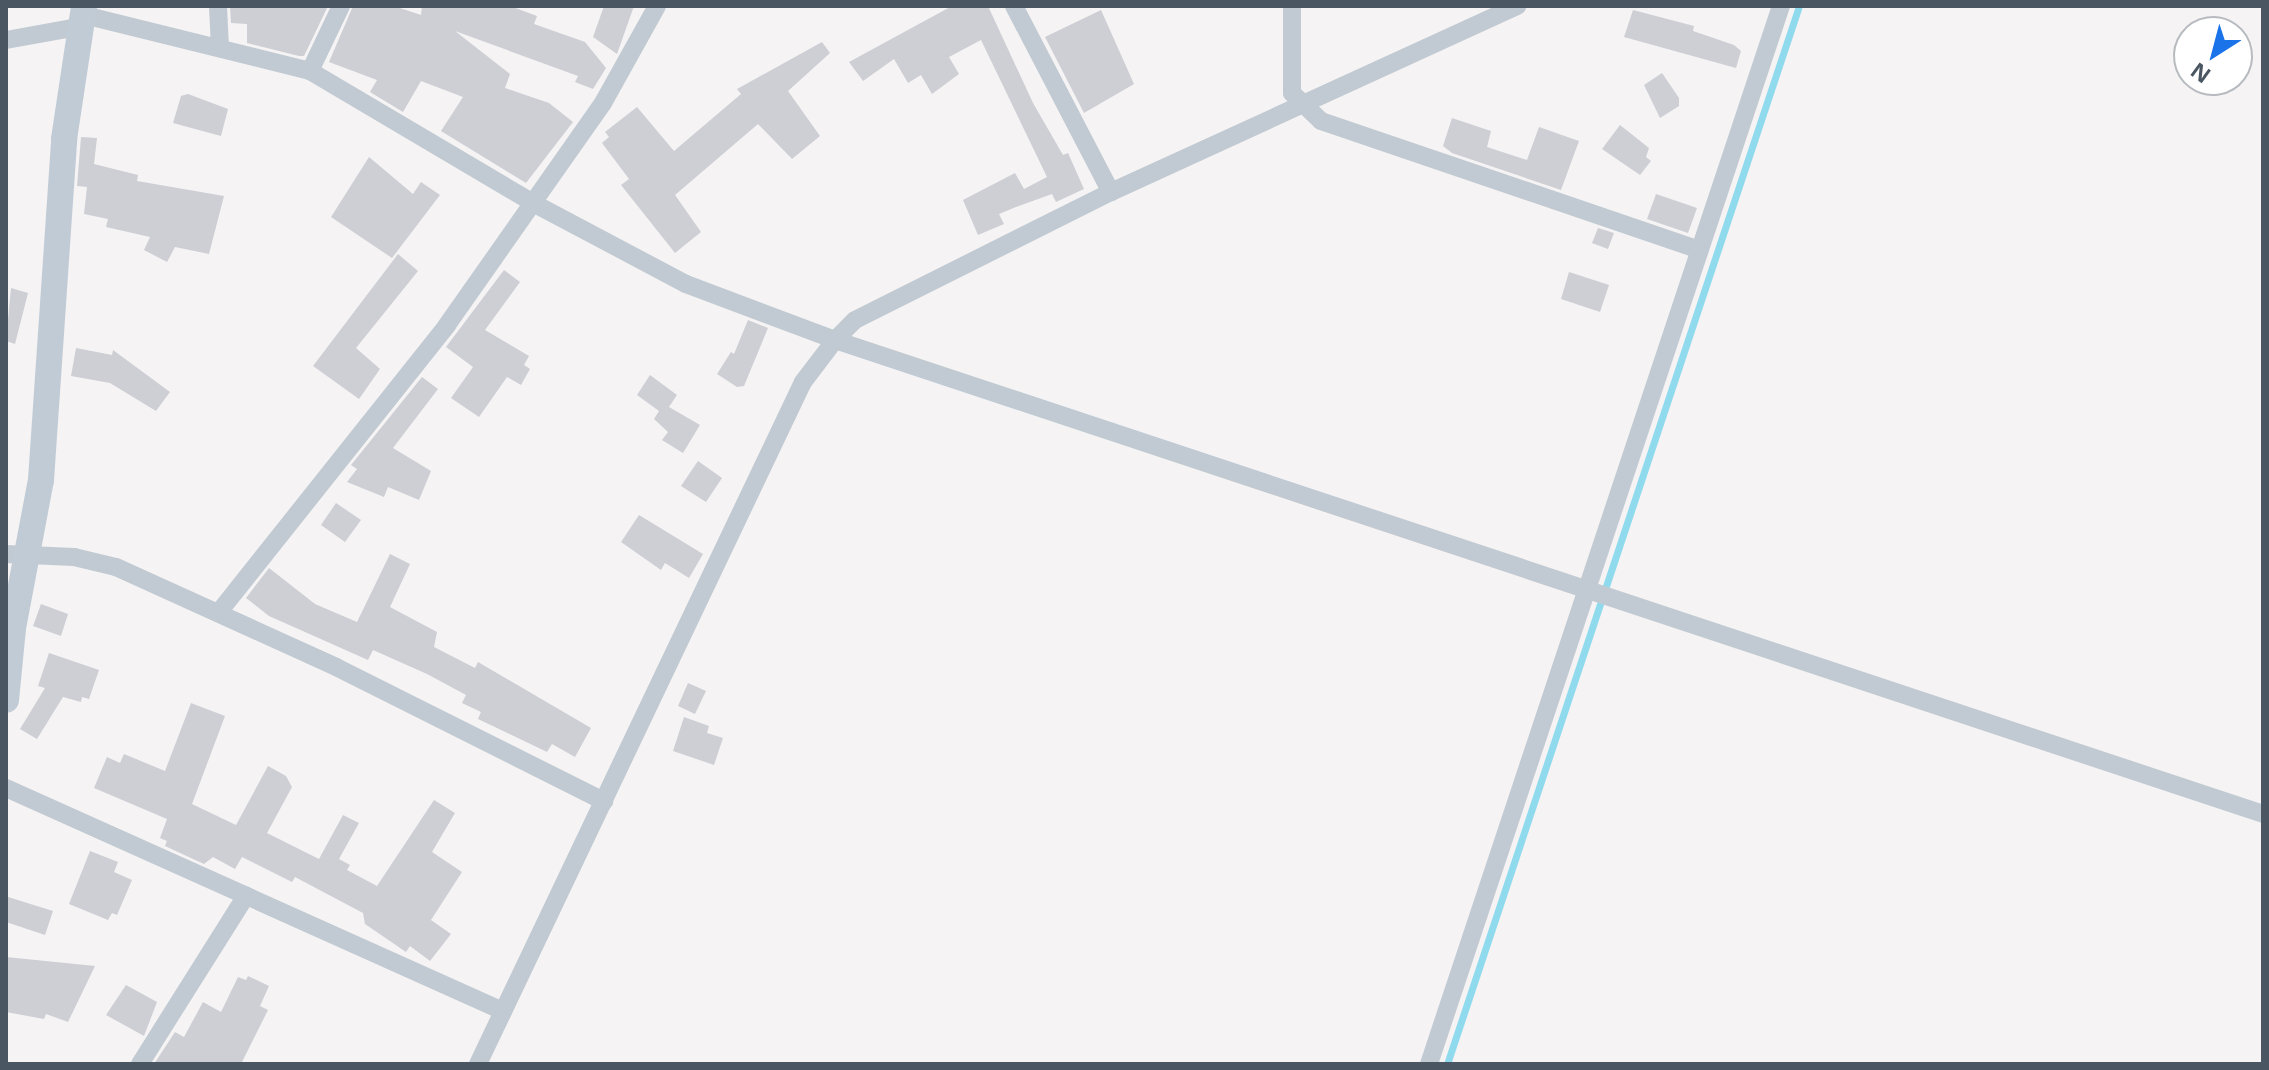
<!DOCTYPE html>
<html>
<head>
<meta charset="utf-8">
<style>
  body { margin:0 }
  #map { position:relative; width:2269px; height:1070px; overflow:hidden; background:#f5f3f3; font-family:"Open Sans",sans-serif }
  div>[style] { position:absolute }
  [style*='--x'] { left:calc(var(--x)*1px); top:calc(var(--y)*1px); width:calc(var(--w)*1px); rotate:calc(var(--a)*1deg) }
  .stream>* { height:7px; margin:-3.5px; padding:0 3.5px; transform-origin:3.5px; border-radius:3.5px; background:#90daee }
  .building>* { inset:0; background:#cdcfd5 }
  .street>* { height:18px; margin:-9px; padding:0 9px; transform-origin:9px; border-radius:9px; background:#c1cad2 }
  .secondary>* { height:26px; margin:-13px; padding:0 13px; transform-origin:13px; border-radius:13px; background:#c1cbd6 }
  span { translate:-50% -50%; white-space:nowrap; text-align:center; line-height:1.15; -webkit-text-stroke:8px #fff; paint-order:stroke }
  .frame { position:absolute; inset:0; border:8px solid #4a5661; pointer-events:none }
  .north { position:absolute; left:2173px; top:16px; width:80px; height:80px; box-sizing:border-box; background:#fff; border:2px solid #b7bbc0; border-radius:50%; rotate:216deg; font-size:22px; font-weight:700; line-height:32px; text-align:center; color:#4a5661 }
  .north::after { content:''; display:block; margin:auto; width:28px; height:36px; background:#1a73e8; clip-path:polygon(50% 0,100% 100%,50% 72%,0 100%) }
</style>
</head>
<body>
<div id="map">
  <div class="stream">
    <i style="--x:1447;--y:1064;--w:1115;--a:-71.6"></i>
  </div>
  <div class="building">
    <i style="clip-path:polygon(230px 6px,328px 6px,304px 56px,299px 56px,247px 43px,247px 24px,231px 23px)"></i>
    <i style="clip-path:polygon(353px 6px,394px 6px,421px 15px,422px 6px,510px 6px,537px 16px,534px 24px,585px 42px,606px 68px,593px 89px,575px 82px,578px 76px,455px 31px,510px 74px,505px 88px,549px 103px,573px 122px,526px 183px,441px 131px,463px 97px,421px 81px,403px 112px,370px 92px,377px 80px,329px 62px)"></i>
    <i style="clip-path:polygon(604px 6px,634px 6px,617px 54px,593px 37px)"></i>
    <i style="clip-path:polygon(952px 6px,988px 6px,1033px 103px,1063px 155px,1068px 153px,1084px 189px,1056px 202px,1052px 194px,1016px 207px,999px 214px,1004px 224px,978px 235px,963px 200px,1015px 173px,1024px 189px,1047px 177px,981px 40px,949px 57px,959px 74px,932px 94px,921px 75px,908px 83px,894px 59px,863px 81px,849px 62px)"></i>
    <i style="clip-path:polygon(1101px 10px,1134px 84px,1084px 113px,1045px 37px)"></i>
    <i style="clip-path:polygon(1633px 10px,1694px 26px,1693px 31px,1734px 45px,1741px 51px,1736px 68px,1624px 37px)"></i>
    <i style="clip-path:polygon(822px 42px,830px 53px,788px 91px,820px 136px,792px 159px,758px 124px,675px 195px,701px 232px,675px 253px,621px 185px,629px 179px,602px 143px,609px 137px,605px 132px,637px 107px,674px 151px,741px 94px,737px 89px)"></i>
    <i style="clip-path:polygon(1662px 73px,1679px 98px,1679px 106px,1660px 118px,1644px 85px)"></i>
    <i style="clip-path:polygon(188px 94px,228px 109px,221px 136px,173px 123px,181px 96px)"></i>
    <i style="clip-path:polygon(1452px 118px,1491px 131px,1487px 147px,1527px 160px,1539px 127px,1579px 141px,1561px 190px,1452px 153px,1443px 146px)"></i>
    <i style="clip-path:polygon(1620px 125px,1649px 148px,1646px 157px,1651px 161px,1640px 175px,1602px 149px)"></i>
    <i style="clip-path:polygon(81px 137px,97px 138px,94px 164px,138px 175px,137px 181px,224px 196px,209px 254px,175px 247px,167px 262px,144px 250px,150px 237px,106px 227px,108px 219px,84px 214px,87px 187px,77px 186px)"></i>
    <i style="clip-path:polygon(369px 157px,413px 194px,421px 182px,440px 195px,392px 258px,331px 217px)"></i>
    <i style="clip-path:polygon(1656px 194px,1697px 208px,1688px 233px,1647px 219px)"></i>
    <i style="clip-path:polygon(1598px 228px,1614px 233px,1608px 249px,1592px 243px)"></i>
    <i style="clip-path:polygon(398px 254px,418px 271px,356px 348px,380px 369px,359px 399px,313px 366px)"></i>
    <i style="clip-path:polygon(504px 270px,520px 282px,485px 330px,529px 356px,524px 365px,530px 369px,521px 385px,507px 377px,479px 417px,451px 398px,473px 367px,446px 347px)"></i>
    <i style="clip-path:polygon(1569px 272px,1609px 285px,1600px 312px,1561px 299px)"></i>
    <i style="clip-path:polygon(11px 288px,28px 293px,15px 344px,6px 341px)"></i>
    <i style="clip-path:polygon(748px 320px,768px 328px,744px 386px,737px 387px,717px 374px,731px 352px,734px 354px)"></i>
    <i style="clip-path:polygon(76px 348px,112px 355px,113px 350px,170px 392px,156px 411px,110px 383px,71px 376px)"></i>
    <i style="clip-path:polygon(650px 375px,677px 395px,669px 407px,700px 425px,683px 453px,662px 440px,668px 432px,654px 419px,659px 411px,637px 395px)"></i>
    <i style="clip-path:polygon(422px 377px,438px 389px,393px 448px,431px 471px,419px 500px,388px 487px,384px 497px,347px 482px,357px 469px,351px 465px)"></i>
    <i style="clip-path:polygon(698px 461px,722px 478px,706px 502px,681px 486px)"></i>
    <i style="clip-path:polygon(336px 503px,361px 520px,345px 542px,321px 525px)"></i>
    <i style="clip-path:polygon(639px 515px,703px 554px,689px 578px,665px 563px,661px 570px,621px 542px)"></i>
    <i style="clip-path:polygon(390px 554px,410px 564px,390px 607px,437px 632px,434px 647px,475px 668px,478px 662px,591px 728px,575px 757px,552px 744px,547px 752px,478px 719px,481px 712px,462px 703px,466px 695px,427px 674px,373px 650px,368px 660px,269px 616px,246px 598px,269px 568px,315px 604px,357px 622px)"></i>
    <i style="clip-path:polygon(41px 604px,68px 614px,61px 636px,33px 626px)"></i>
    <i style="clip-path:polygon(49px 653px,99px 670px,89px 699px,82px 697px,81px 702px,63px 697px,37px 739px,20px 729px,45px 688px,38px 686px)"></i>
    <i style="clip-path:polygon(688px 683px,706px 691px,695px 714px,678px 706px)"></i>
    <i style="clip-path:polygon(191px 703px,225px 716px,192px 804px,236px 825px,268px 766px,286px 776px,292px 787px,267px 833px,319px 859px,343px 815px,359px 823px,339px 859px,350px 865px,347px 870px,377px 886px,434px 800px,455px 813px,432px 852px,462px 872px,431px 920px,451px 934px,430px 961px,410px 946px,406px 952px,365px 924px,363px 913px,295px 877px,292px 882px,242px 857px,235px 869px,213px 857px,204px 864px,165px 846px,167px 841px,160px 838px,167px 819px,94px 788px,107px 757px,120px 763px,124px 754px,165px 771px)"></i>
    <i style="clip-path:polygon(684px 717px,709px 726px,707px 733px,723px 738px,714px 765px,673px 751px)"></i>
    <i style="clip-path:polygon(90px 851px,118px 862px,114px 872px,132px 880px,117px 915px,112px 913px,108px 920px,69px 904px)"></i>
    <i style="clip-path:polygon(8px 897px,53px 911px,45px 935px,6px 922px)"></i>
    <i style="clip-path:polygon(6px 957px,95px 966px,68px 1022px,46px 1014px,44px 1019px,6px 1012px)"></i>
    <i style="clip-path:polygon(248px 976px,269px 986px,260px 1006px,268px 1010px,241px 1064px,154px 1064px,175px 1032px,184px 1037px,203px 1002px,221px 1012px,238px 977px,246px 980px)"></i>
    <i style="clip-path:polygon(126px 985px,157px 1002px,144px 1036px,106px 1015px)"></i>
  </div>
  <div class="street">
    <i style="--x:218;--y:6;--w:42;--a:87.3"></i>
    <i style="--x:1014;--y:6;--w:210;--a:62.5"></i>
    <i style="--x:1292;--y:6;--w:87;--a:90"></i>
    <i style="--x:1292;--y:93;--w:40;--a:44"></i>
    <i style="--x:1321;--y:121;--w:400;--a:18.8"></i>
    <i style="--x:84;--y:15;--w:233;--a:13.9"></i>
    <i style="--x:310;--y:71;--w:259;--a:30.6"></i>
    <i style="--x:533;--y:203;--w:173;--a:27.9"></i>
    <i style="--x:686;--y:284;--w:159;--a:20.6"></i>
    <i style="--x:835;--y:340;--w:1505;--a:18.36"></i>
    <i style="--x:6;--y:40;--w:78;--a:-10.3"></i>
    <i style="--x:310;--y:71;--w:72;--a:-64.5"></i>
    <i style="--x:6;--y:554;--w:68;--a:2.5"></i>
    <i style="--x:74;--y:557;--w:43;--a:13.4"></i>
    <i style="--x:116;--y:567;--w:242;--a:24.4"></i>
    <i style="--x:336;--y:667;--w:300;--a:26.6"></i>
    <i style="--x:219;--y:612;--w:367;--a:-51.5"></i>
    <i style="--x:447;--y:325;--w:271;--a:-54.9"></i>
    <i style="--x:603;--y:103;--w:111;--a:-60.9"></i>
    <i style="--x:6;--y:788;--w:545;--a:24.17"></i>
    <i style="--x:140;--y:1064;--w:199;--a:-57.8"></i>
    <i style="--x:478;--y:1064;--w:755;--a:-64.52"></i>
    <i style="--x:803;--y:382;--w:53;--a:-52.7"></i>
    <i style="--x:835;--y:340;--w:28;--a:-45"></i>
    <i style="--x:855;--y:320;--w:286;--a:-26.6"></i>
    <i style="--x:1111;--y:192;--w:447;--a:-24.6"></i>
    <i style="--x:1429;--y:1064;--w:1115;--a:-71.6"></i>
  </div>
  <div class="secondary">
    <i style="--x:6;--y:700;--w:72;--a:-84.4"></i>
    <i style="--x:13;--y:628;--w:151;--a:-79.3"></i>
    <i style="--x:41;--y:480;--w:342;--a:-86.1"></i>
    <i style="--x:64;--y:139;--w:134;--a:-81.4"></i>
  </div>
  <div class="frame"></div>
  <div class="north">N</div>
</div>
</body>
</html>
